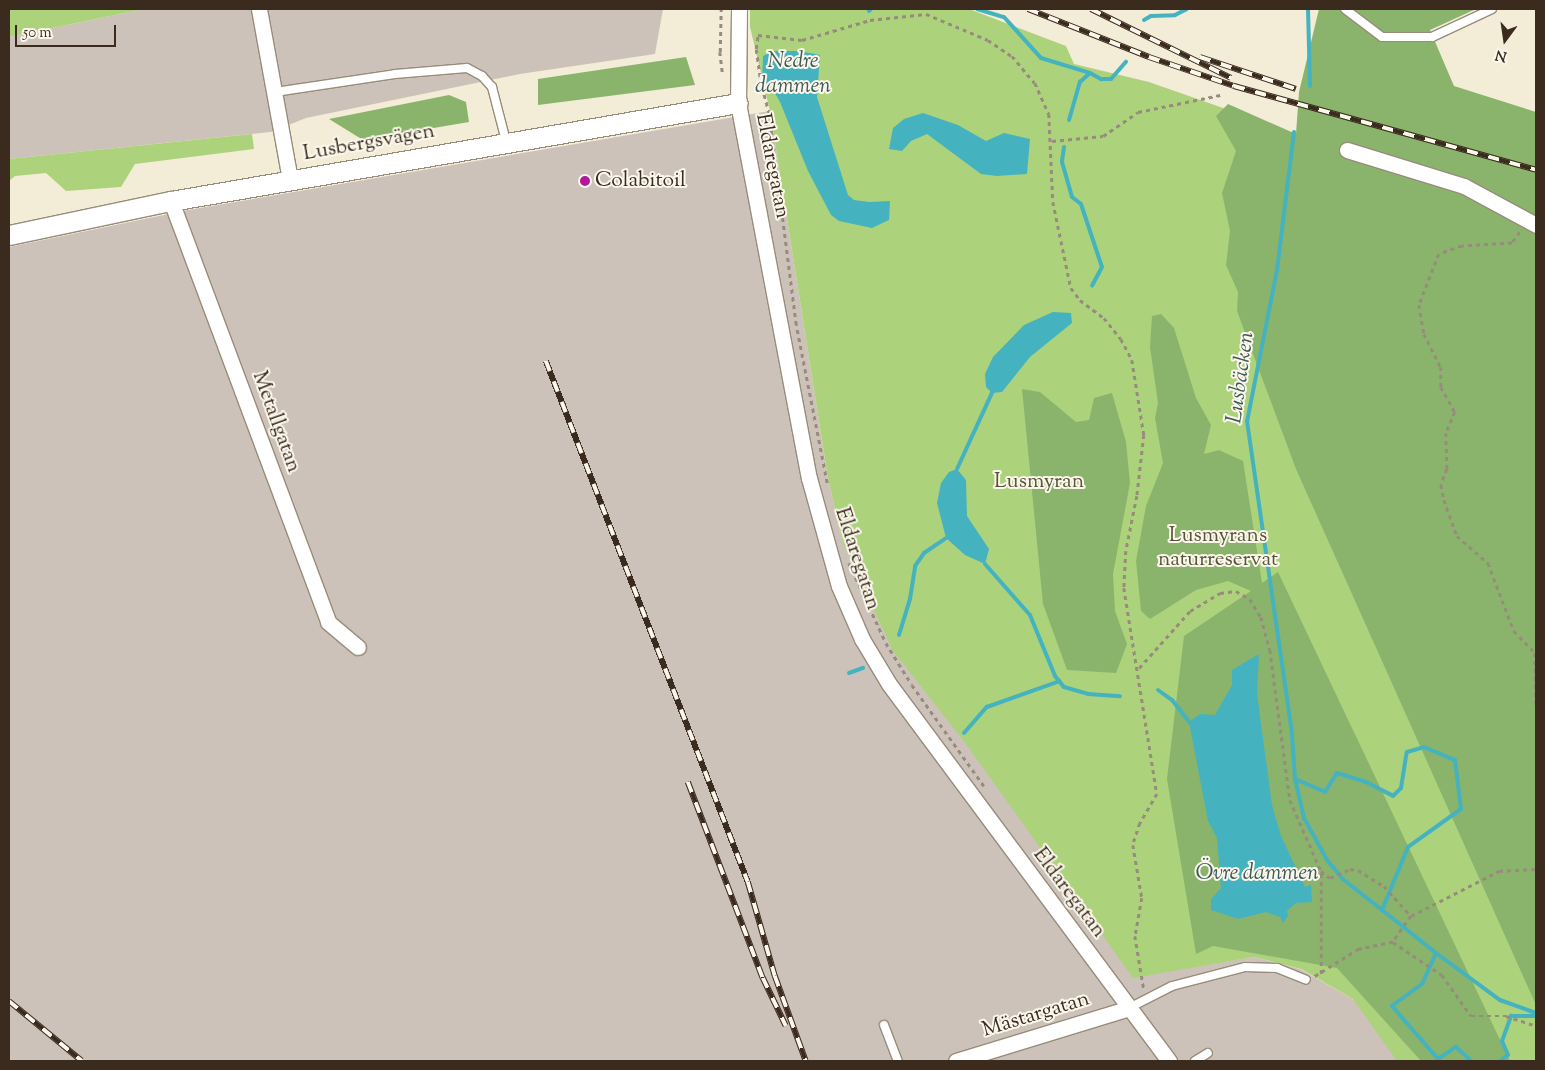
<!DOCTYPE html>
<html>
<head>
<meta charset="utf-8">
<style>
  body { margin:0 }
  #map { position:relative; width:1545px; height:1070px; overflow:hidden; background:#f3edd8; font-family:"Sorts Mill Goudy",serif }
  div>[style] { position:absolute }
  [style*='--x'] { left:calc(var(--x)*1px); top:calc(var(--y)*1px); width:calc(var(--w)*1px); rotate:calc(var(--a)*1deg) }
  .industrial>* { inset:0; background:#cdc2b9 }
  .green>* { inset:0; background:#add27c }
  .forest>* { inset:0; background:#8ab46c }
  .water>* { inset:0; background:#44b3bf }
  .stream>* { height:4px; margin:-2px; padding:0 2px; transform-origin:2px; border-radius:2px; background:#44b3bf }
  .path>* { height:2.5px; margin-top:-1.25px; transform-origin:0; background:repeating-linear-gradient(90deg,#978c7b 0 4px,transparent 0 8px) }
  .roads { filter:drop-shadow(1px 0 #978c7b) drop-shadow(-1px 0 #978c7b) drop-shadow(0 1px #978c7b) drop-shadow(0 -1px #978c7b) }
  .service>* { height:8px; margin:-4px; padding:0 4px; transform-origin:4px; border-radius:4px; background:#fff }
  .minor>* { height:15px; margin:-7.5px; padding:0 7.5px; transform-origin:7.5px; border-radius:7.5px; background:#fff }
  .tertiary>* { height:19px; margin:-9.5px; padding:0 9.5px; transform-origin:9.5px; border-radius:9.5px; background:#fff }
  .rail>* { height:5.5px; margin-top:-2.75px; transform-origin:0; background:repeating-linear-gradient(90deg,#fbf7ec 0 11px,#3b2a1e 0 22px); box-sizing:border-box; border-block:1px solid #3b2a1e }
  .dots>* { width:14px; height:14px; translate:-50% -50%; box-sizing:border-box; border:2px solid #fbf7ec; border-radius:50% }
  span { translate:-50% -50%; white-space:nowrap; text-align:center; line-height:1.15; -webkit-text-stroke:4px #fbf7ec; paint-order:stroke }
  .street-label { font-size:21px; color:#3b2a1e }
  .poi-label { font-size:21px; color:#3b2a1e }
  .left { translate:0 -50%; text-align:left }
  .park-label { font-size:21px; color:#585436 }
  .water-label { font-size:22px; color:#3e5a56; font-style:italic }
  .frame { position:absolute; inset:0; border:10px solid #3b2a1e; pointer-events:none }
  .north { position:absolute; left:1480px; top:15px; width:50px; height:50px; -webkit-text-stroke:4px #fbf7ec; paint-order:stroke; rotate:194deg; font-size:14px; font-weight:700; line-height:20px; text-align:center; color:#3b2a1e }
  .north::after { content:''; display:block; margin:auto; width:18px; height:22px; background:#3b2a1e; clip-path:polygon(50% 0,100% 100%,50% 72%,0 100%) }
  .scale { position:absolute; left:15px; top:25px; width:101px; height:22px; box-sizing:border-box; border:2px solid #3b2a1e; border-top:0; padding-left:6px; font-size:15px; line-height:18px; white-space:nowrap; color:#3b2a1e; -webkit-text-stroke:4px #fbf7ec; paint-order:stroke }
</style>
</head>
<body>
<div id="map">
  <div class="industrial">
    <i style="clip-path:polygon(144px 9px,663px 9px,655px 54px,520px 74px,306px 118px,271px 132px,9px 159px,9px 37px)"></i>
    <i style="clip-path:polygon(770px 111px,828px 478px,842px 541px,1148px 974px,1254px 957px,1300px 969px,1374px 1011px,1401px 1061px,9px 1061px,9px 247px,188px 210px)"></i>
  </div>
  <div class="green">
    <i style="clip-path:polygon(9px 9px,144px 9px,9px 37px)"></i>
    <i style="clip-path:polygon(750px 9px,969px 9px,1066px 46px,1074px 64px,1149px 82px,1263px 122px,1536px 301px,1536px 1061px,1397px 1061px,1353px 999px,1301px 969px,1254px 957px,1133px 978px,966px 744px,893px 651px,842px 541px,828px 478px,770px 111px,750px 27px)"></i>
    <i style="clip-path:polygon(252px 134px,254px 149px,135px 164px,121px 187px,66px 191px,46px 173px,15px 176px,9px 181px,9px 159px)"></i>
  </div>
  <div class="forest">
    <i style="clip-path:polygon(1319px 9px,1476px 9px,1430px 30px,1454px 86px,1536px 112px,1536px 1005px,1296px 469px,1237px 311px,1238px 292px,1226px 265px,1230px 231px,1222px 193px,1236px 151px,1216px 116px,1228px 104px,1296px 134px,1299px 92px)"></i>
    <i style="clip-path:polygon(686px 57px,695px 85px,538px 105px,538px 79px)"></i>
    <i style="clip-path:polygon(449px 95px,466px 102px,469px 122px,363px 140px,329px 119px)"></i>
    <i style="clip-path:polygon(1161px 314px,1174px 328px,1196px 398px,1211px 425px,1204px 454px,1219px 450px,1243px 461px,1262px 583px,1278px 572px,1510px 1061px,1421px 1061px,1337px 968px,1213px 946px,1196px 954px,1167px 779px,1184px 636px,1251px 591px,1228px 581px,1196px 590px,1150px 619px,1141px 611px,1136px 561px,1146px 506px,1163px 463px,1155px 418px,1158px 403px,1150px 347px,1152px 316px)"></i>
    <i style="clip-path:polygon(1022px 389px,1040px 392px,1076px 422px,1089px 420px,1094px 398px,1112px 393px,1126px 442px,1130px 483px,1113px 574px,1115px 611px,1127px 644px,1116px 673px,1067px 670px,1043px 604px)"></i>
  </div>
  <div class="water">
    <i style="clip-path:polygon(773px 51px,799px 51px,820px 55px,817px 97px,848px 195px,854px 200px,869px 202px,890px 201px,889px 220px,872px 228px,839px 221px,831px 215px,808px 171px,780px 102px,771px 86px,762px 81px,763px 56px)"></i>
    <i style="clip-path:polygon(923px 113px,958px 125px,986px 141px,1004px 133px,1030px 139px,1027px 174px,997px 176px,981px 174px,927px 134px,911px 141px,902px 151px,889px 149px,893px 128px,904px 119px)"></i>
    <i style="clip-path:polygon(1053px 312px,1071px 313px,1072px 323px,1030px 357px,1002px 392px,992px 393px,986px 387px,985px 374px,993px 357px,1024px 325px)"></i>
    <i style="clip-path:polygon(957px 469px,966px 480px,967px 516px,989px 549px,985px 564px,965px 555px,946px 538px,937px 503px,941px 483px,949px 472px)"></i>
    <i style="clip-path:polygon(1259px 654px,1257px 694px,1272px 805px,1281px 836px,1305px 887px,1311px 885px,1312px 902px,1296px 903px,1287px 911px,1288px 916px,1283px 923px,1280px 917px,1266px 912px,1238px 919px,1211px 910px,1211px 899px,1221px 888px,1217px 838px,1208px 821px,1189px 722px,1200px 714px,1215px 715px,1232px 685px,1232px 670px)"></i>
  </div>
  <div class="stream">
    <i style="--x:977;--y:9;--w:28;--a:17"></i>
    <i style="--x:1004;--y:17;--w:55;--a:47.9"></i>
    <i style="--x:1041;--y:58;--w:51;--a:17"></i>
    <i style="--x:1308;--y:9;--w:77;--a:88.5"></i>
    <i style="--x:869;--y:11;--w:3;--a:-45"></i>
    <i style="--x:1144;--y:20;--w:8;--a:-30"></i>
    <i style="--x:1151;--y:16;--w:24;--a:-2"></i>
    <i style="--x:1175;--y:15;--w:13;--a:-27"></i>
    <i style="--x:1069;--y:120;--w:40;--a:-74"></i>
    <i style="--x:1080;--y:82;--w:13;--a:-42"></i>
    <i style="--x:1090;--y:73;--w:13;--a:29"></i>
    <i style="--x:1101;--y:79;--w:10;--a:0"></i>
    <i style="--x:1111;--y:79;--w:23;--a:-49"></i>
    <i style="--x:1294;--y:132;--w:139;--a:97"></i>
    <i style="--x:1277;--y:270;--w:154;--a:101.2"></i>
    <i style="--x:1247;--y:421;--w:317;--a:81.8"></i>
    <i style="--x:1292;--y:735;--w:44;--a:86.1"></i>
    <i style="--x:1295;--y:779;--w:33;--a:23"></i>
    <i style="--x:1325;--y:792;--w:22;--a:-58"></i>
    <i style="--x:1337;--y:773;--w:30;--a:17"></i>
    <i style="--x:1366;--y:782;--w:30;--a:27"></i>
    <i style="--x:1393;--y:796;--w:11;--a:-45"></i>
    <i style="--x:1401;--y:788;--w:36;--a:-81"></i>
    <i style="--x:1407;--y:752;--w:18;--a:-16"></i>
    <i style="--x:1424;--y:747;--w:34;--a:23"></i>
    <i style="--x:1455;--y:760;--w:49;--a:83"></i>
    <i style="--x:1461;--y:809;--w:65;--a:144.4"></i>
    <i style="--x:1408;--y:847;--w:68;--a:112.4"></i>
    <i style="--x:1382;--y:910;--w:69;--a:38.5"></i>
    <i style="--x:1436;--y:953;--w:34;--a:114"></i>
    <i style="--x:1422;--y:984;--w:37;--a:144"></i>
    <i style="--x:1392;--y:1006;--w:70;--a:49"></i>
    <i style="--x:1438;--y:1059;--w:22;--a:-34"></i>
    <i style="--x:1456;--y:1047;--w:21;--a:43"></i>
    <i style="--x:1064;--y:147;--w:15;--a:98"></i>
    <i style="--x:1062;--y:162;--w:36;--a:74"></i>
    <i style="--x:1072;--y:197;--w:11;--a:38"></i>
    <i style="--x:1081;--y:204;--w:66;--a:71.6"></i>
    <i style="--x:1102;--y:267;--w:21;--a:118"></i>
    <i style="--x:957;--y:469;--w:84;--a:-65.3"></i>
    <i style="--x:985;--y:564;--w:68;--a:48.6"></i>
    <i style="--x:1030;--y:615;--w:66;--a:67.7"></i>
    <i style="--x:1055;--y:676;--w:14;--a:51"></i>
    <i style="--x:1064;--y:687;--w:25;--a:16"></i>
    <i style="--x:1088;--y:694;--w:32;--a:4"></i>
    <i style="--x:899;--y:635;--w:38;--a:-73"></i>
    <i style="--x:910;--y:599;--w:33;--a:-81"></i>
    <i style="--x:915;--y:566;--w:16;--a:-55"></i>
    <i style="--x:924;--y:553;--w:27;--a:-34"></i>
    <i style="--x:849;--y:673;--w:15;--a:-20"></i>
    <i style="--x:1158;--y:690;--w:17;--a:36"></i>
    <i style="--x:1172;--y:700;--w:28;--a:52"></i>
    <i style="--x:964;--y:733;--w:35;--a:-49"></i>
    <i style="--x:987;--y:707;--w:77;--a:-19.6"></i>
    <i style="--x:1295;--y:779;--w:40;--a:77"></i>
    <i style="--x:1304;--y:818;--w:48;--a:61.3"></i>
    <i style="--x:1327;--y:860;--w:26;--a:50"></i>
    <i style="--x:1344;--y:880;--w:48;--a:38.3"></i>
    <i style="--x:1436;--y:953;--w:79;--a:36.3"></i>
    <i style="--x:1500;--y:1000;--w:38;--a:20"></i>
    <i style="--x:1500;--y:1061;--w:10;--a:-37"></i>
    <i style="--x:1508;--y:1055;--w:15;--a:-113"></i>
    <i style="--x:1502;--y:1041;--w:27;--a:-70"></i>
    <i style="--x:1511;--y:1016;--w:25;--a:0"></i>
  </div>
  <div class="path">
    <i style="--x:720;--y:52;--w:23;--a:83"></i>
    <i style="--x:720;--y:52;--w:43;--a:-88.7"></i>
    <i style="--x:1052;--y:141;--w:51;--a:-5.6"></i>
    <i style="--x:1103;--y:136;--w:42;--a:-34.4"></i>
    <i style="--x:1138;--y:112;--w:84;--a:-11.7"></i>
    <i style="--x:1520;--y:232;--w:14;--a:126"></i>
    <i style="--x:1512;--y:243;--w:50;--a:176.6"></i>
    <i style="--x:1462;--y:246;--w:24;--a:161"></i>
    <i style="--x:1439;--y:254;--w:55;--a:111.4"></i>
    <i style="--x:1419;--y:305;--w:29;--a:80"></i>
    <i style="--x:1424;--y:334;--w:37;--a:63"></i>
    <i style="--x:1441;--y:367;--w:20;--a:90"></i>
    <i style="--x:1441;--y:387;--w:29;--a:61"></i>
    <i style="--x:1455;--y:412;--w:23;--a:113"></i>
    <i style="--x:1446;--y:433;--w:36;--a:88"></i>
    <i style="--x:1447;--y:469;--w:17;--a:111"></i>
    <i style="--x:1441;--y:485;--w:15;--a:79"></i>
    <i style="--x:1444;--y:500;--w:38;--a:70"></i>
    <i style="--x:1457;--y:536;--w:41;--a:41.1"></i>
    <i style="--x:1488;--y:563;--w:73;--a:69.1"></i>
    <i style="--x:1514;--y:631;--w:30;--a:46"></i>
    <i style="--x:1535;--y:653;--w:54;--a:88.9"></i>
    <i style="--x:827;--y:483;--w:161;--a:-101.1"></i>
    <i style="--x:796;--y:325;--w:213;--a:-97.3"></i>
    <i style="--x:769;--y:114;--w:30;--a:-105"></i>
    <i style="--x:761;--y:85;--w:36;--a:-98"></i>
    <i style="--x:756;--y:49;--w:14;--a:-82"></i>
    <i style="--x:758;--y:35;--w:44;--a:6.5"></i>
    <i style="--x:802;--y:40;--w:71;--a:-16.4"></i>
    <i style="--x:870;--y:20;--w:56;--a:-6.1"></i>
    <i style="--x:926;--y:14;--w:67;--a:22.8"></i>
    <i style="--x:988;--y:40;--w:29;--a:34"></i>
    <i style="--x:1012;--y:56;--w:35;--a:50"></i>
    <i style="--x:1035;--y:83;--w:34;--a:66"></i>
    <i style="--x:1049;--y:114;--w:88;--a:87.4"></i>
    <i style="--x:1053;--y:202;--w:88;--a:78.2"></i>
    <i style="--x:1071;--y:288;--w:15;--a:53"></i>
    <i style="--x:1080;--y:300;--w:30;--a:37"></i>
    <i style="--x:1104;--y:318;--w:27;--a:51"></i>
    <i style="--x:1121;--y:339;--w:24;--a:62"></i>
    <i style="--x:1132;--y:360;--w:76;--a:80.9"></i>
    <i style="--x:1144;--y:435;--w:61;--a:96.5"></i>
    <i style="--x:1137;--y:496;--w:56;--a:101.3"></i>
    <i style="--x:1126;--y:551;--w:37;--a:93"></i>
    <i style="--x:1124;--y:588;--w:209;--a:80.9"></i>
    <i style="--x:1157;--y:794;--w:34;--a:120"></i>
    <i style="--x:1140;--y:823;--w:23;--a:108"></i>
    <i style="--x:1133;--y:845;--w:54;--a:80.4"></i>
    <i style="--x:1142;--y:898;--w:39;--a:100"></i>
    <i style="--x:1135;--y:936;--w:55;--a:80.5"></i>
    <i style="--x:849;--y:563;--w:88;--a:65.2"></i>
    <i style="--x:886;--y:643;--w:49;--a:58.2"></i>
    <i style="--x:912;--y:685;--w:124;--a:54.5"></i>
    <i style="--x:1139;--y:668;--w:76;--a:-48.2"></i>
    <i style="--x:1190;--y:611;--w:35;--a:-31"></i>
    <i style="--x:1220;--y:593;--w:16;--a:-7"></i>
    <i style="--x:1236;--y:591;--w:16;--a:30"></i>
    <i style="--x:1250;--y:599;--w:21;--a:59"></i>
    <i style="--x:1261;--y:617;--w:34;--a:75"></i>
    <i style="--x:1270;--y:650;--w:151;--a:82.4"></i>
    <i style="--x:1290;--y:800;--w:77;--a:66.4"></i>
    <i style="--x:1321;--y:871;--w:11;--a:38"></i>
    <i style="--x:1330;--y:878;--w:22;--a:-24"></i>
    <i style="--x:1350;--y:869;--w:8;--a:7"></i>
    <i style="--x:1358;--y:870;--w:31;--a:32"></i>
    <i style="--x:1384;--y:886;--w:40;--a:48"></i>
    <i style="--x:1411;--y:916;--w:32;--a:125"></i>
    <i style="--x:1393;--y:942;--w:35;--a:168"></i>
    <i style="--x:1359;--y:949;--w:53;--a:148.1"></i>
    <i style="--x:1411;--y:916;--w:99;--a:-27.1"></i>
    <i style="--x:1499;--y:871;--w:37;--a:-3"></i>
    <i style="--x:1393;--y:942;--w:59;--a:34"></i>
    <i style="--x:1442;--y:975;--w:50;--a:54.7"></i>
    <i style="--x:1471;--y:1016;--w:35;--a:0"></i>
    <i style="--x:1506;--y:1016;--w:32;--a:18"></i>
    <i style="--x:1321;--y:974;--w:103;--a:-90"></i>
  </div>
  <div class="roads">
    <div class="service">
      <i style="--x:1345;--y:9;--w:46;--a:37.1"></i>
      <i style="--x:1382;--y:37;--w:50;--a:0"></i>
      <i style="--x:1432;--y:37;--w:66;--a:-25"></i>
      <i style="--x:275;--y:92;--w:121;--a:-8.5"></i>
      <i style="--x:395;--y:74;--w:72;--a:-4.8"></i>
      <i style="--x:467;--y:68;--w:17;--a:28"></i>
      <i style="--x:482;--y:76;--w:15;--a:48"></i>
      <i style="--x:492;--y:87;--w:56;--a:75.5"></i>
      <i style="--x:1129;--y:1008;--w:48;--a:-27.1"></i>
      <i style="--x:1172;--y:986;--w:75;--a:-14.6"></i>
      <i style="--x:1245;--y:967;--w:32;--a:2"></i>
      <i style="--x:1277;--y:968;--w:31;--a:22"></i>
      <i style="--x:884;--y:1025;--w:39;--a:69"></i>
      <i style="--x:1195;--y:1061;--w:15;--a:-32"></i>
    </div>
    <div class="minor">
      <i style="--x:259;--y:9;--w:174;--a:79.7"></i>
      <i style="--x:739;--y:9;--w:94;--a:90.6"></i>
      <i style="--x:738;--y:103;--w:382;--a:79.3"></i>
      <i style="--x:809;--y:478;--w:112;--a:74.5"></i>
      <i style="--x:839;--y:586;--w:58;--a:66.5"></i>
      <i style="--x:862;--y:639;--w:52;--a:59"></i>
      <i style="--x:889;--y:684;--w:470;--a:53.4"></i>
      <i style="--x:1347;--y:150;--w:122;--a:17.1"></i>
      <i style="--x:1464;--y:186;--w:82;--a:28.4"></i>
      <i style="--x:171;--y:201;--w:449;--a:69.5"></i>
      <i style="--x:328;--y:622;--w:39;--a:40"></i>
      <i style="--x:956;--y:1061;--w:181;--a:-17"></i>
    </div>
    <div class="tertiary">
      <i style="--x:9;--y:235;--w:166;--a:-11.9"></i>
      <i style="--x:171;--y:201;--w:575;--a:-9.81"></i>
    </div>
  </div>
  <div class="rail">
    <i style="--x:1028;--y:9;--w:130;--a:21.6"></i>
    <i style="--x:1149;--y:57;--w:90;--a:18.8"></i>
    <i style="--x:1234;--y:86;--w:313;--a:15.5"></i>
    <i style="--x:1091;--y:9;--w:156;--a:26.2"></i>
    <i style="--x:1200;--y:57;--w:101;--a:18.4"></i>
    <i style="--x:546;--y:361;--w:559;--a:68.81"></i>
    <i style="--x:748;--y:882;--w:98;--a:74"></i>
    <i style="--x:775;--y:976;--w:90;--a:70"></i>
    <i style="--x:688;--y:782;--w:210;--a:69.1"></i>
    <i style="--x:763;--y:978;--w:53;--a:64.4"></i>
    <i style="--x:9;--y:1001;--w:94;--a:39.4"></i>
  </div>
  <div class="dots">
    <i style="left:585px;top:181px;background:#b5179e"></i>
  </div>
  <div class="street-label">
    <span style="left:369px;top:143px;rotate:-10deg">Lusbergsvägen</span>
    <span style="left:772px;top:166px;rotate:79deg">Eldaregatan</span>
    <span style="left:276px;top:422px;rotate:70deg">Metallgatan</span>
    <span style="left:857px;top:559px;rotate:72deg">Eldaregatan</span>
    <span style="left:1069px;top:893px;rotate:53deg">Eldaregatan</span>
    <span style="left:1036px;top:1015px;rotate:-17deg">Mästargatan</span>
  </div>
  <div class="poi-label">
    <span class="left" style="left:595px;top:181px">Colabitoil</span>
  </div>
  <div class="park-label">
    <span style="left:1039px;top:482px">Lusmyran</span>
    <span style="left:1218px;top:548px">Lusmyrans<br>naturreservat</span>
  </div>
  <div class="water-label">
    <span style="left:793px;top:75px">Nedre<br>dammen</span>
    <span style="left:1242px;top:378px;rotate:-82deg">Lusbäcken</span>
    <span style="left:1257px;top:875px">Övre dammen</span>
  </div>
  <div class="frame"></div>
  <div class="north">N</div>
  <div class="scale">50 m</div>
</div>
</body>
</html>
